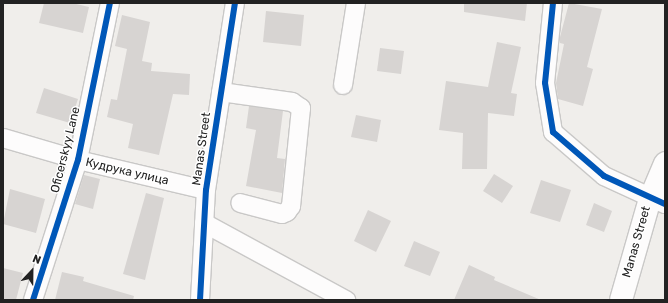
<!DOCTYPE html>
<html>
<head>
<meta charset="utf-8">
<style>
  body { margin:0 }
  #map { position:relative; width:668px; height:303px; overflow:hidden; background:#f0eeeb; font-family:Rubik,sans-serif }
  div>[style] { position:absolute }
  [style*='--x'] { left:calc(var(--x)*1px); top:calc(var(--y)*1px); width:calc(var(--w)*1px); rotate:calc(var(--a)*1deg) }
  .building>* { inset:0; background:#d7d4d2 }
  .roads { filter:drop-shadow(1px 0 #c9c8c7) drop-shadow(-1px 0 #c9c8c7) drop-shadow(0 1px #c9c8c7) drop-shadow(0 -1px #c9c8c7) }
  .minor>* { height:18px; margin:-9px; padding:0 9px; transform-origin:9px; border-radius:9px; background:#fdfcfc }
  .tertiary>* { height:22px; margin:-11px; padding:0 11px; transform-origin:11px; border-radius:11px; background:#fdfcfc }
  .cycleway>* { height:6px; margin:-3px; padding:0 3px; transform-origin:3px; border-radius:3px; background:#0057b8 }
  span { translate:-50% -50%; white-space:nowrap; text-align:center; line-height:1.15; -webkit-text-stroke:3px #fff; paint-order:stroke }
  .street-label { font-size:12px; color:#222 }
  .frame { position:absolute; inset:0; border:4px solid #222; pointer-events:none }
  .north { position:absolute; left:12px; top:251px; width:40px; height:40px; -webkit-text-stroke:3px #fff; paint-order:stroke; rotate:22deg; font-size:11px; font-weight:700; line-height:16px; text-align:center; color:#222 }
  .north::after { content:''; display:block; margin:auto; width:14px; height:18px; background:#222; clip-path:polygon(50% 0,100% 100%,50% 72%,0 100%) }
</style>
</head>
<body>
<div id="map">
  <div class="building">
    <i style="clip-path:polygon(44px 3px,72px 3px,89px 7px,83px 33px,39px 23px)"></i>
    <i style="clip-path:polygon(464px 3px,527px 3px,525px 21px,464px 12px)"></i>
    <i style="clip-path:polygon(569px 3px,602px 9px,587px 67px,593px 69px,583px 106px,558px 99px,556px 83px,564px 44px,560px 43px,560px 37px)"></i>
    <i style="clip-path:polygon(266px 11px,304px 15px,301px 46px,263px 42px)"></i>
    <i style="clip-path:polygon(122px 15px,150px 22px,142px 61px,152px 63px,151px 71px,190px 74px,189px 95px,173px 94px,159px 155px,128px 148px,133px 124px,107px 117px,111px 99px,117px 100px,127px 49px,115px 46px)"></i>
    <i style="clip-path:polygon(497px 42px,521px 47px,511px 93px,517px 94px,514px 116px,488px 113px,487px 169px,462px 169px,463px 133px,439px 130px,446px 81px,488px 87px)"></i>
    <i style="clip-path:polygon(380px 48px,404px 51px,401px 74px,377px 71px)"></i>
    <i style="clip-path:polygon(44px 88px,78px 99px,70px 123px,36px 113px)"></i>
    <i style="clip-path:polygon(249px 106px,283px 111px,277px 158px,285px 159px,282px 193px,246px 186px,256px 130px,246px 128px)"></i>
    <i style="clip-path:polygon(356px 115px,381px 120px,377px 142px,351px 137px)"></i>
    <i style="clip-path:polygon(494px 174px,513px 186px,502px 203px,483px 191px)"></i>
    <i style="clip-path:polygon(84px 175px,100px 179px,93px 209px,75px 204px)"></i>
    <i style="clip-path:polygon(541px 180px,571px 190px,560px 222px,530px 213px)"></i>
    <i style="clip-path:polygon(10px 189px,45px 199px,36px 233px,3px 224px)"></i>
    <i style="clip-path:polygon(146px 193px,164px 198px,145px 280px,123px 274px)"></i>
    <i style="clip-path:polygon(594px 203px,612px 211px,604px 232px,586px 225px)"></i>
    <i style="clip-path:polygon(368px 210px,391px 221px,376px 252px,354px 241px)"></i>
    <i style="clip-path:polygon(414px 241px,440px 252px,430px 276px,404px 266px)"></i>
    <i style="clip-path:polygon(469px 265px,495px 277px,494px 280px,541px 300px,454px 300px)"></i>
    <i style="clip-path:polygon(3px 268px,23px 273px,16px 300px,3px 300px)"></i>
    <i style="clip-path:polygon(62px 272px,84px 277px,83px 281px,134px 296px,133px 300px,55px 300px)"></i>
  </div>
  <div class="roads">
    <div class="minor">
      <i style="--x:553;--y:3;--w:80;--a:95.7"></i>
      <i style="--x:545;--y:83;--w:50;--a:80.7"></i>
      <i style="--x:553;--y:132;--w:67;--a:40.8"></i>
      <i style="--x:604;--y:176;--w:67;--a:24.7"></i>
      <i style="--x:343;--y:85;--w:83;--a:-81"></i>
      <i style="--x:221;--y:92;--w:72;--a:8"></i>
      <i style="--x:292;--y:102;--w:11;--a:34"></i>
      <i style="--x:301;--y:108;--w:99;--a:95.8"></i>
      <i style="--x:291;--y:206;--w:7;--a:124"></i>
      <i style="--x:287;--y:212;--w:5;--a:158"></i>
      <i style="--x:282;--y:214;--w:43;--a:-165.3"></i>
      <i style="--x:3;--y:138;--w:78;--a:16.3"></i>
      <i style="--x:78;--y:160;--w:131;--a:13.2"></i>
      <i style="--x:204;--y:223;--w:162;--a:28.5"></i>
      <i style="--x:33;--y:300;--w:147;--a:-72.2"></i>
      <i style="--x:78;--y:160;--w:160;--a:-78.5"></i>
      <i style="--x:200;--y:300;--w:110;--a:-86.9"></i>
      <i style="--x:206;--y:190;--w:189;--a:-81.2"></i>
    </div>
    <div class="tertiary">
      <i style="--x:621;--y:300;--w:105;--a:-74"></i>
      <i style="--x:650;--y:199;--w:39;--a:-67"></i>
    </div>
  </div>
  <div class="cycleway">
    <i style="--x:553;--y:3;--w:80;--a:95.7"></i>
    <i style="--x:545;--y:83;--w:50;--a:80.7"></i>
    <i style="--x:553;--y:132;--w:67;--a:40.8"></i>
    <i style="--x:604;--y:176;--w:67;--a:24.7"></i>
    <i style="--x:33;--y:300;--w:147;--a:-72.2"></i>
    <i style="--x:78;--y:160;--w:160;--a:-78.5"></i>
    <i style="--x:200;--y:300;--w:110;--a:-86.9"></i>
    <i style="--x:206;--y:190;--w:189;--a:-81.2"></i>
  </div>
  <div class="street-label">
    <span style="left:202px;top:149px;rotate:-82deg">Manas Street</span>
    <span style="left:66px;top:150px;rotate:-76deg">Oficerskyy Lane</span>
    <span style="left:127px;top:172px;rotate:13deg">Кудрука улица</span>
    <span style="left:637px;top:242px;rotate:-74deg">Manas Street</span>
  </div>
  <div class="frame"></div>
  <div class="north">N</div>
</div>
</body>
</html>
